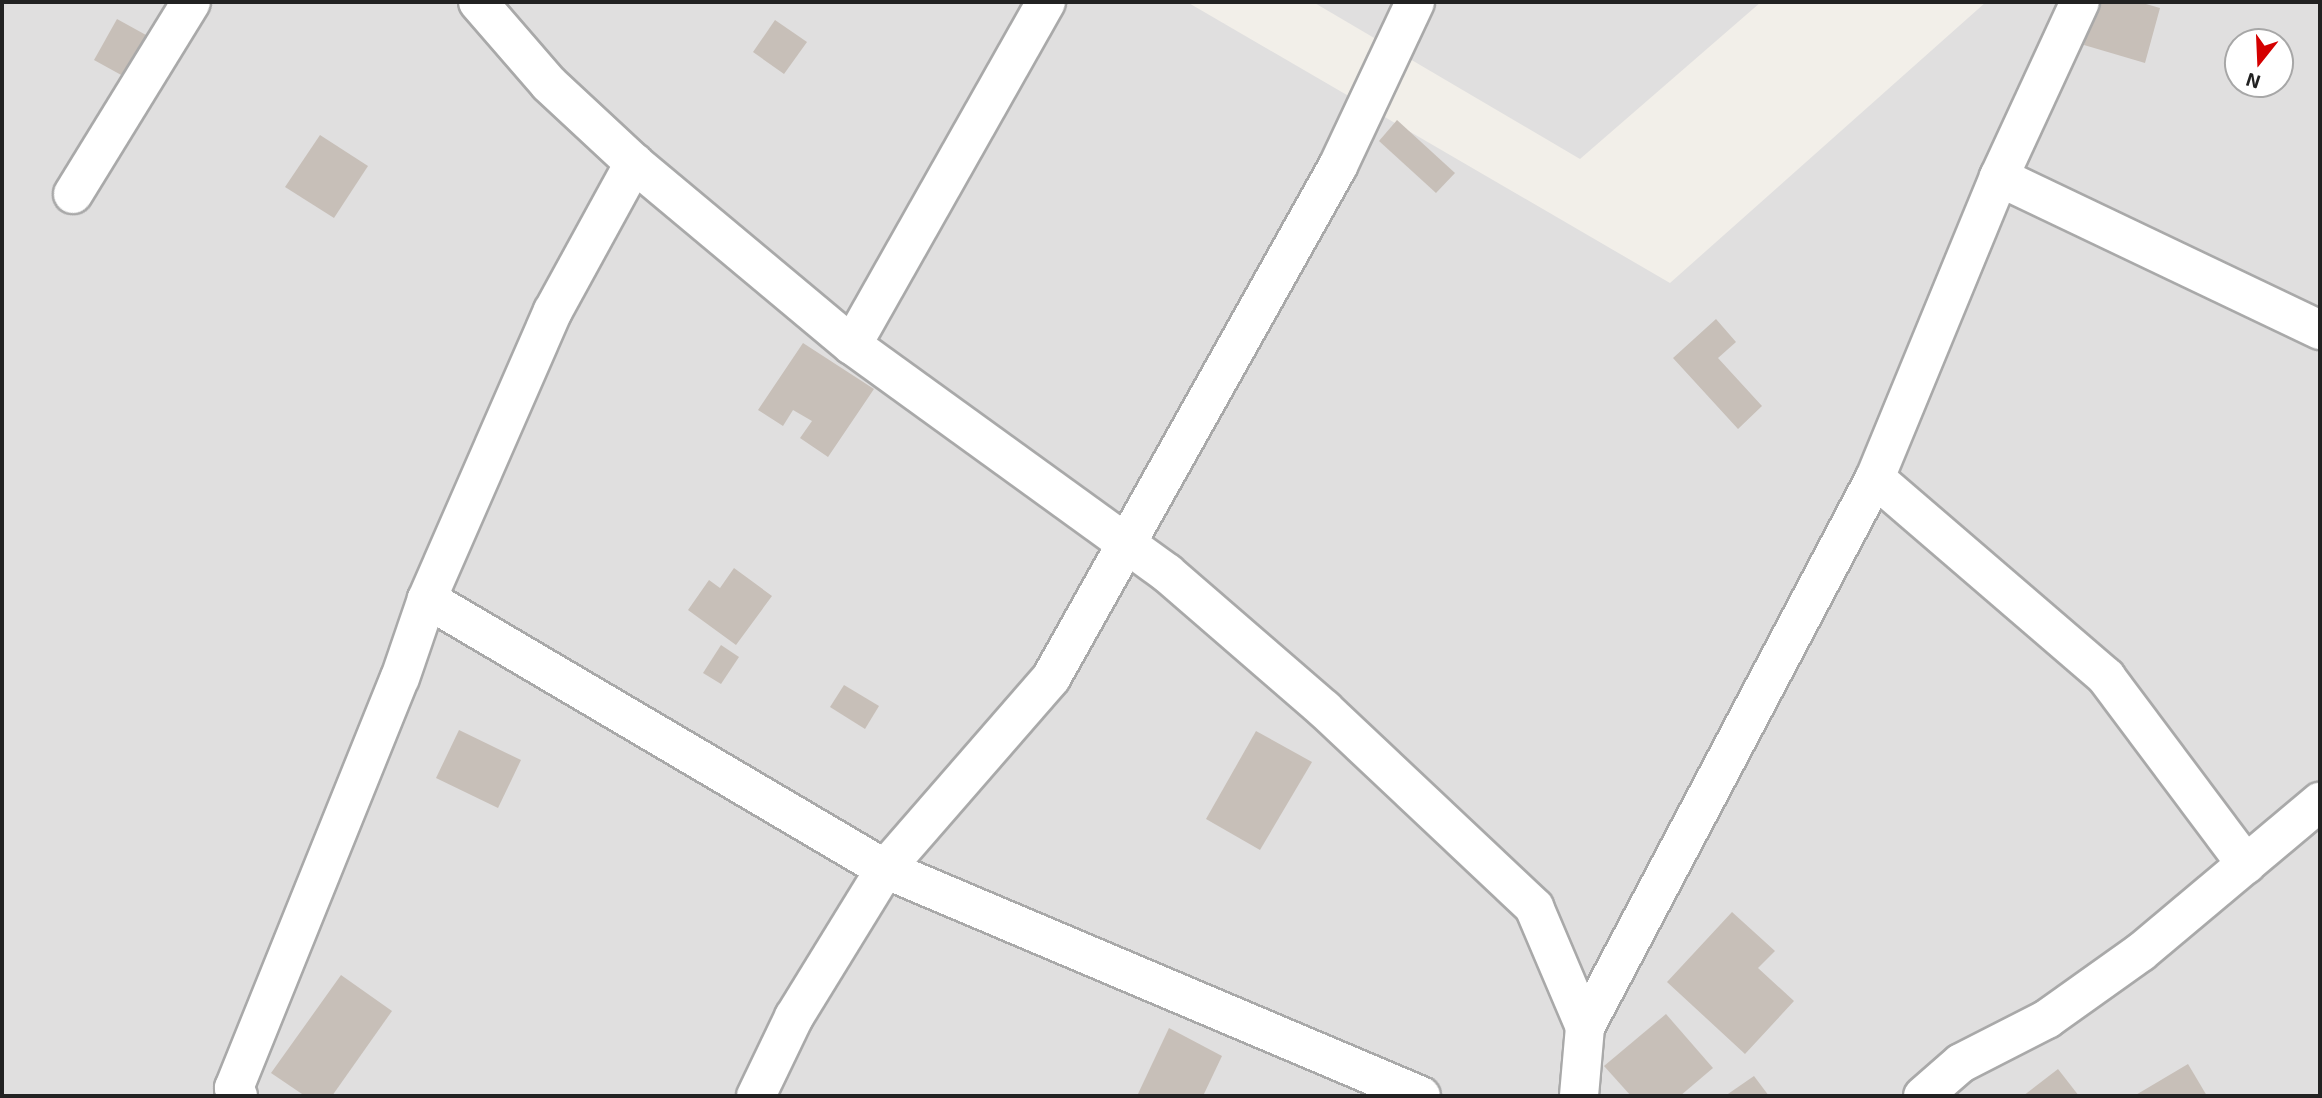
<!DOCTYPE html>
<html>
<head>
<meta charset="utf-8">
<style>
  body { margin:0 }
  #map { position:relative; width:2322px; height:1098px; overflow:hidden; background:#f2efe9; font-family:"Exo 2",sans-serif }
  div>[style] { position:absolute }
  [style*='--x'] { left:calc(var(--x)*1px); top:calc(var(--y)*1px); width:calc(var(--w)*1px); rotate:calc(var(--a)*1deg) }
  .residential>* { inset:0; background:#e0dfdf }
  .building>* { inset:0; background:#c7bfb8 }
  .roads { filter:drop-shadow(2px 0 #a9a9a9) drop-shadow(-2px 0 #a9a9a9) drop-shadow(0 2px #a9a9a9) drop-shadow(0 -2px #a9a9a9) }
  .minor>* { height:38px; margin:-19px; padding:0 19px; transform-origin:19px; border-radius:19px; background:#fff }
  span { translate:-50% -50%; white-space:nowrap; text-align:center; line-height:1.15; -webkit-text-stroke:5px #fff; paint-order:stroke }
  .frame { position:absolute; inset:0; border:4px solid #222; pointer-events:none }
  .north { position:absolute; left:2224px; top:28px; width:70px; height:70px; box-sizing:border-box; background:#fff; border:2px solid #a7a7a7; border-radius:50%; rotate:198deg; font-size:19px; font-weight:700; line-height:28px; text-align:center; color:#222 }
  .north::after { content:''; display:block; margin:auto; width:24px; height:32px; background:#d40000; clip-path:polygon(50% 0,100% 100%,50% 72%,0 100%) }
</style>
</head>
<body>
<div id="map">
  <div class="residential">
    <i style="clip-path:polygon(evenodd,2px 2px,1187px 2px,1670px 283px,1986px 2px,2320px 2px,2320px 1096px,2px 1096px,2px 2px,2238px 42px,2280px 42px,2280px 84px,2238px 84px,2238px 42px)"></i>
    <i style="clip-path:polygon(1313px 2px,1761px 2px,1580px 159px)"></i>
  </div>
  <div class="building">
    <i style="clip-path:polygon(2096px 2px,2139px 2px,2160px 8px,2145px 63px,2084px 45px)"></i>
    <i style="clip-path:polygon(117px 19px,146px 35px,123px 76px,94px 60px)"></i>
    <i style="clip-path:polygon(775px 20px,807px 42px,784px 74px,753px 52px)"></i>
    <i style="clip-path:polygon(1397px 120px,1455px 173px,1436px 193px,1379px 141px)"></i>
    <i style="clip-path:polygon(320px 135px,368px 166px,334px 218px,285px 187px)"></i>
    <i style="clip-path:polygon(1716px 319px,1736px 342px,1718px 358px,1762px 406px,1738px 429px,1673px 358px)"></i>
    <i style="clip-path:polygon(803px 343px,874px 389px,828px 457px,800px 438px,812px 421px,793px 410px,783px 426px,758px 410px)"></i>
    <i style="clip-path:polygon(734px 568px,772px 596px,736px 645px,688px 610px,709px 580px,720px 588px)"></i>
    <i style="clip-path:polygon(721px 645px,739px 657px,721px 684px,703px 673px)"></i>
    <i style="clip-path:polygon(844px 685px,879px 706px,865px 729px,830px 707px)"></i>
    <i style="clip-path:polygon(459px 730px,521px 760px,498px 808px,436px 778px)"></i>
    <i style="clip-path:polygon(1256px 731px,1312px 762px,1260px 850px,1206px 819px)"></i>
    <i style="clip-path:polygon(1732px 912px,1775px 951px,1758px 968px,1794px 1001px,1745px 1054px,1667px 982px)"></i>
    <i style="clip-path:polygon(341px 975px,392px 1011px,332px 1096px,305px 1096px,271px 1073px)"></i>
    <i style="clip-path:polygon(1666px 1014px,1713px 1068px,1680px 1096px,1631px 1096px,1604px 1066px)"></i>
    <i style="clip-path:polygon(1169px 1028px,1222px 1056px,1203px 1096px,1137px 1096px)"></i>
    <i style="clip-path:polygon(2188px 1064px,2207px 1096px,2134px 1096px)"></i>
    <i style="clip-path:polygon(2058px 1069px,2079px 1096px,2023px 1096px)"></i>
    <i style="clip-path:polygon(1754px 1076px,1769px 1096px,1725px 1096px)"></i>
  </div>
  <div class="roads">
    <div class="minor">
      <i style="--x:478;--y:2;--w:108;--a:49.1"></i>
      <i style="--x:549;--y:84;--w:116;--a:42.9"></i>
      <i style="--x:634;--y:163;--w:284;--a:39.9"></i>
      <i style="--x:852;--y:345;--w:389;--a:35.9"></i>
      <i style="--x:1167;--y:573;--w:208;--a:40.9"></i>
      <i style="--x:1324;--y:709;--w:289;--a:43.3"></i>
      <i style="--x:1534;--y:907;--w:130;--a:67"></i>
      <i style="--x:1585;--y:1027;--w:69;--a:95"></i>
      <i style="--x:1999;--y:177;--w:356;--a:25.5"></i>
      <i style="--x:73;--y:194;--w:225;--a:-58.4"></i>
      <i style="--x:852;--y:345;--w:394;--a:-60.5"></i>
      <i style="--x:1875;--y:478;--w:305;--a:40.7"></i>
      <i style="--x:2106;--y:677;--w:234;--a:53.2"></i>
      <i style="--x:427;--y:599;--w:532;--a:30.52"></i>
      <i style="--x:885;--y:869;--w:582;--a:22.95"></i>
      <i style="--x:1585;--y:1027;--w:621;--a:-62.16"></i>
      <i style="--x:1875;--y:478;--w:326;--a:-67.6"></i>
      <i style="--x:1999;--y:177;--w:193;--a:-65.2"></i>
      <i style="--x:238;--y:1096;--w:9;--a:-117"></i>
      <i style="--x:234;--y:1088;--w:442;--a:-68"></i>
      <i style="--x:400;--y:678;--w:83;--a:-71.1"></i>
      <i style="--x:427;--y:599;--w:314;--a:-66.4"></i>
      <i style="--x:553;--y:311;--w:169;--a:-61.3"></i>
      <i style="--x:756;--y:1096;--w:88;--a:-64.3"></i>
      <i style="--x:794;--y:1017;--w:174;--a:-58.4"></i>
      <i style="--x:885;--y:869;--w:253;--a:-49"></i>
      <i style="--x:1051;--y:678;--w:587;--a:-60.73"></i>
      <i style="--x:1338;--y:166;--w:181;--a:-64.8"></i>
      <i style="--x:1923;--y:1096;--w:50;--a:-41"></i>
      <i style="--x:1961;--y:1063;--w:97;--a:-27.1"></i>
      <i style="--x:2047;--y:1019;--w:115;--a:-35.5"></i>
      <i style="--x:2141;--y:952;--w:234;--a:-40"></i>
    </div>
  </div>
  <div class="frame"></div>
  <div class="north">N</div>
</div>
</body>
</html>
